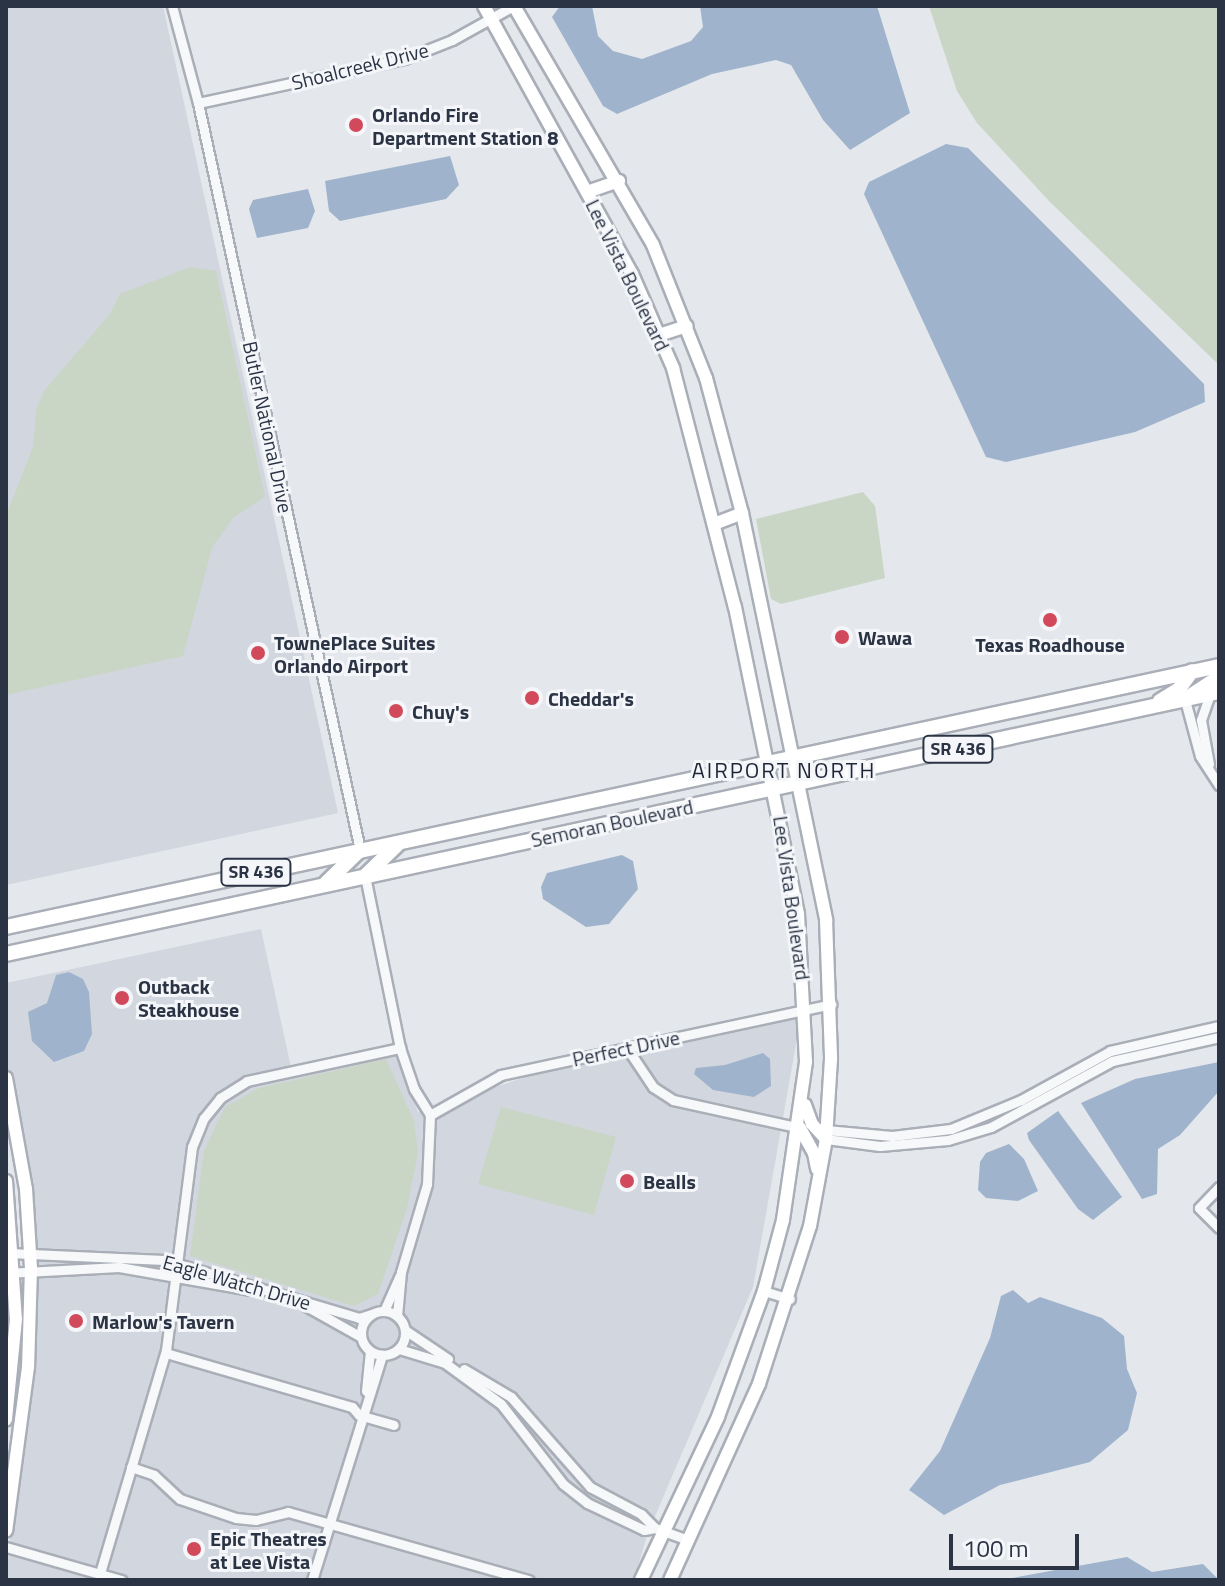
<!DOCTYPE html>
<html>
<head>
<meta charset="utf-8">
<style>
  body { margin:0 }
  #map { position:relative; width:1225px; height:1586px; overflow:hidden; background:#e4e7ec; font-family:"Titillium Web",sans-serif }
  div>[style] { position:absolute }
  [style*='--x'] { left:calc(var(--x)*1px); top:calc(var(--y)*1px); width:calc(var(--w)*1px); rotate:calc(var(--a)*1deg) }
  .built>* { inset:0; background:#d2d6de }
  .green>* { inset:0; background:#c9d6c5 }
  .water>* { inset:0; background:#9fb4cc }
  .roads { filter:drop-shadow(2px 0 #a9aeb7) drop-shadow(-2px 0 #a9aeb7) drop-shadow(0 2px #a9aeb7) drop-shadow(0 -2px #a9aeb7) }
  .street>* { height:9px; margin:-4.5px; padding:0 4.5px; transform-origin:4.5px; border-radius:4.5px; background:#f7f8fa }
  .street>.ring { margin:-4.5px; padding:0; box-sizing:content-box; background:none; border:9px solid #f7f8fa; border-radius:50% }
  .secondary>* { height:12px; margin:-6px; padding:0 6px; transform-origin:6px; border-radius:6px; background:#fff }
  .primary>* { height:14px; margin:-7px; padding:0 7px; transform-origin:7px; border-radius:7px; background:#fff }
  .dots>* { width:22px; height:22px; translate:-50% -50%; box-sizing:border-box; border:4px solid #f4f6f9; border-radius:50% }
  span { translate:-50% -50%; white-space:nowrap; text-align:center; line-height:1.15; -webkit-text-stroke:6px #f4f6f9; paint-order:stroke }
  .shield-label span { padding:2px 6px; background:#f4f6f9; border:2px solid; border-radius:6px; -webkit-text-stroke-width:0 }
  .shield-label { font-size:18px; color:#2b3445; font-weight:700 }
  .street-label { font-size:20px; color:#2b3445 }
  .poi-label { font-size:20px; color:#2b3445; font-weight:700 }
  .left { translate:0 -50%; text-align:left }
  .neighbourhood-label { font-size:22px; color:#1d2536; letter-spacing:2px }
  .frame { position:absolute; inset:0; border:8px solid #2b3445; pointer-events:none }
  .scale { position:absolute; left:949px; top:1534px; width:130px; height:36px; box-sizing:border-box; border:4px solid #2b3445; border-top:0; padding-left:10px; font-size:24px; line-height:28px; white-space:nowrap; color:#2b3445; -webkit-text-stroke:6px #f4f6f9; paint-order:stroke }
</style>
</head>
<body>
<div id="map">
  <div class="built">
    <i style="clip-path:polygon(6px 6px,163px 6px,338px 813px,6px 885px)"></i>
    <i style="clip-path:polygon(261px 929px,292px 1072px,396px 1052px,418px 1112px,532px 1075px,801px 1016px,753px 1287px,647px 1535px,634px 1580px,6px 1580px,29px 1365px,19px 1123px,6px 1068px,6px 983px)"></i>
  </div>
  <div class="green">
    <i style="clip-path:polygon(929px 6px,1219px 6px,1219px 365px,1050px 202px,977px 123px,957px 91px)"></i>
    <i style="clip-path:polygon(190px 267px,216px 271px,265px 497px,233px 518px,212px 548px,183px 656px,6px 695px,6px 516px,33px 447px,36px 410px,44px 391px,110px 314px,120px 294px)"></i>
    <i style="clip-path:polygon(863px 492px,875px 506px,885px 578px,781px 604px,771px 599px,756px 519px)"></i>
    <i style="clip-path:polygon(386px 1059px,414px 1121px,418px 1153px,407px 1208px,378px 1294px,354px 1306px,190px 1256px,204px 1151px,225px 1107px,259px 1088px)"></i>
    <i style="clip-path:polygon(501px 1107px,616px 1137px,594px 1215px,478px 1184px)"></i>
  </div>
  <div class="water">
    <i style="clip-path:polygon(560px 6px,592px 6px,598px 36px,613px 51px,642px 59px,691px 41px,703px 27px,700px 6px,877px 6px,910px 113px,850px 150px,823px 120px,791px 65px,776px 60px,712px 74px,617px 114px,603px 106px,552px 17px)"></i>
    <i style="clip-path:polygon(946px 144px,968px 148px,1204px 384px,1205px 402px,1135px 432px,1006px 462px,986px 457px,864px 194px,869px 182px)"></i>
    <i style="clip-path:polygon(450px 156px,459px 185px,446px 199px,340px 221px,329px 211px,325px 181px)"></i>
    <i style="clip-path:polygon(308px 189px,315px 211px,308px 228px,257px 238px,249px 209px,253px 200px)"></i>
    <i style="clip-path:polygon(622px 855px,633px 861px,638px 889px,609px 924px,586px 927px,543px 899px,541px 887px,547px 873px)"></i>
    <i style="clip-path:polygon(69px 972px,83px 979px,89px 992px,92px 1034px,84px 1051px,54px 1062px,32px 1041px,28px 1012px,47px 1003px,56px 975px)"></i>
    <i style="clip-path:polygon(763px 1053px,770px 1059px,771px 1086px,754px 1097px,713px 1090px,694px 1074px,696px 1068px,725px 1065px)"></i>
    <i style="clip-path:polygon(1219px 1062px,1219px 1091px,1180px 1135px,1158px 1149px,1157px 1194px,1142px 1199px,1081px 1103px,1135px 1079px)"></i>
    <i style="clip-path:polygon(1058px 1111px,1122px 1197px,1093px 1220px,1078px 1209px,1029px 1140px,1027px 1133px)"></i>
    <i style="clip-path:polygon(1009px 1144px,1024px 1159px,1038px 1191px,1018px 1201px,986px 1198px,978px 1190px,980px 1162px,986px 1153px)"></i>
    <i style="clip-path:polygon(1013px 1290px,1028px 1303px,1040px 1297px,1102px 1318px,1124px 1336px,1127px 1369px,1137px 1393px,1128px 1430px,1090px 1462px,1000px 1485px,944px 1515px,909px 1490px,940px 1451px,990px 1338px,1001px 1296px)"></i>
    <i style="clip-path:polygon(1127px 1557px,1152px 1572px,1203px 1564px,1219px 1580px,1001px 1580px)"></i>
  </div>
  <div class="roads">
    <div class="street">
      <i style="--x:172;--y:6;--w:100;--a:75"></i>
      <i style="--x:198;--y:103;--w:764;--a:77.76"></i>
      <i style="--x:198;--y:103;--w:211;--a:-12.1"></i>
      <i style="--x:404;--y:59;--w:52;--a:-21.6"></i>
      <i style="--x:452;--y:40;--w:70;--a:-29.1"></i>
      <i style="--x:1185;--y:700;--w:58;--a:75"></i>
      <i style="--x:1200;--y:756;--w:35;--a:57"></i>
      <i style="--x:1209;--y:764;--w:45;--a:-100.3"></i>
      <i style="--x:1201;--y:720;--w:28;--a:-71"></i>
      <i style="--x:365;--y:876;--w:176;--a:78.5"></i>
      <i style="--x:400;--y:1048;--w:43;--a:71.1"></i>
      <i style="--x:414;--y:1089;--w:31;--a:58"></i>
      <i style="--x:627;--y:1048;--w:47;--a:56.3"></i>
      <i style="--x:653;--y:1087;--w:24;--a:33"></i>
      <i style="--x:673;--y:1100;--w:130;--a:12.4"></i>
      <i style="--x:430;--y:1115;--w:81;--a:-29.4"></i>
      <i style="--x:501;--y:1075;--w:338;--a:-12.1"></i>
      <i style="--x:826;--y:1130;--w:66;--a:5.2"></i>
      <i style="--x:892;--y:1136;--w:59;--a:-6.8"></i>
      <i style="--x:951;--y:1129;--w:76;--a:-22.5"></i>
      <i style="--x:1021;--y:1100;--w:102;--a:-28.8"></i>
      <i style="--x:1110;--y:1051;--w:112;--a:-12.9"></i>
      <i style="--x:826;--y:1139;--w:54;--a:7.4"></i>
      <i style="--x:880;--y:1146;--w:68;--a:-5"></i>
      <i style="--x:948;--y:1140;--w:45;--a:-16.8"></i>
      <i style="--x:991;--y:1127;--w:138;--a:-28.6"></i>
      <i style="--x:1112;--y:1061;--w:110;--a:-12.6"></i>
      <i style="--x:1219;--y:1187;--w:29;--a:134"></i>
      <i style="--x:1199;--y:1208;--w:28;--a:45"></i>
      <i style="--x:8;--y:1253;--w:157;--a:2.6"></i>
      <i style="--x:165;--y:1260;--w:202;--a:16.6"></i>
      <i style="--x:359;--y:1318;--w:13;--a:-18"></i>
      <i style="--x:6;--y:1273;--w:113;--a:-3"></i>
      <i style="--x:119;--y:1267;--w:132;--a:10"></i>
      <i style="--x:764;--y:1291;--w:27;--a:17"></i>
      <i style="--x:306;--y:1306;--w:63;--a:29.4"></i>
      <i class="ring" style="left:361px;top:1311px;width:35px;height:35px"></i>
      <i style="--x:384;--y:1311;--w:39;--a:-66"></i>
      <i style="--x:397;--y:1316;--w:44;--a:-84.8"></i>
      <i style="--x:401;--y:1272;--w:92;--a:-73.5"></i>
      <i style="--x:427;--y:1184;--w:69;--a:-87.5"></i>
      <i style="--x:405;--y:1330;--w:52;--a:34"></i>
      <i style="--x:399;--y:1349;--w:48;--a:16.9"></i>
      <i style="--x:445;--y:1363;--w:69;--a:36.2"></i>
      <i style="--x:501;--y:1404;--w:101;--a:52.2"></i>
      <i style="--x:563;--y:1484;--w:31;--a:38"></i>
      <i style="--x:587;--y:1503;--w:63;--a:25.3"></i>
      <i style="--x:644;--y:1530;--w:11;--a:-10"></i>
      <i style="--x:655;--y:1528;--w:33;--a:20"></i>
      <i style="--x:166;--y:1353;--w:194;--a:16.2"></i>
      <i style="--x:352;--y:1407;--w:11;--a:49"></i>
      <i style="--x:359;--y:1415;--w:36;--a:16"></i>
      <i style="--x:464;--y:1369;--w:55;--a:30.8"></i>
      <i style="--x:511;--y:1397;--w:120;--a:48.7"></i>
      <i style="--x:590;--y:1487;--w:58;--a:27.9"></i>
      <i style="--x:641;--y:1514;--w:20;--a:45"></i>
      <i style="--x:366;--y:1391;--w:40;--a:-84.3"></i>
      <i style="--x:131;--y:1467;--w:24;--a:19"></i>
      <i style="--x:154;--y:1475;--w:35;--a:43"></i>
      <i style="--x:180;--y:1499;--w:59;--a:18.7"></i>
      <i style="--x:236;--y:1518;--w:20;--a:6"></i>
      <i style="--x:256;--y:1520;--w:33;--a:-14"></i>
      <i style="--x:288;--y:1512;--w:250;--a:15.8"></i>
      <i style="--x:6;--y:1547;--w:120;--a:16"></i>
      <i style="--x:100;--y:1573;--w:233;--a:-73.5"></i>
      <i style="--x:166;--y:1350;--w:205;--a:-82.7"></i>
      <i style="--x:192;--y:1147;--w:31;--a:-68"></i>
      <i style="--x:204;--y:1118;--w:26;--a:-51"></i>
      <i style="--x:220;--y:1098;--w:32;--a:-32"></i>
      <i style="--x:247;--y:1081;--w:157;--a:-12.2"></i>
      <i style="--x:312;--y:1580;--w:236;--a:-72.7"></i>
    </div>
    <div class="secondary">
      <i style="--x:484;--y:6;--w:306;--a:61.1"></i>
      <i style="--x:632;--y:274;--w:103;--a:66.4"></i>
      <i style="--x:673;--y:368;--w:247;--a:75.5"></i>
      <i style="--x:735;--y:607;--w:313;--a:78.4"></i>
      <i style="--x:798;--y:914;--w:148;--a:86.9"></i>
      <i style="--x:806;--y:1062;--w:160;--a:98.3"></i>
      <i style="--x:783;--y:1220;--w:73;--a:105"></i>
      <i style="--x:764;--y:1291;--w:134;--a:110.1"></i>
      <i style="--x:718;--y:1417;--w:180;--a:115.3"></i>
      <i style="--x:514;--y:6;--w:276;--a:59.8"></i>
      <i style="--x:653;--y:245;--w:143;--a:68.3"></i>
      <i style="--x:706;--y:378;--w:140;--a:75.1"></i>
      <i style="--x:742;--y:513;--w:416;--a:78.3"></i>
      <i style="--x:826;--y:920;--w:139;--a:87.9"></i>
      <i style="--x:831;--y:1059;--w:80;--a:93.6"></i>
      <i style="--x:826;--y:1139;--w:88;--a:100.4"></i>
      <i style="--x:810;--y:1226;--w:166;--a:107.9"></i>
      <i style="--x:759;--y:1384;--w:215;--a:114.4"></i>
      <i style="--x:587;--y:192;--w:34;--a:-19"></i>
      <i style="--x:659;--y:335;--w:29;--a:-18"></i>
      <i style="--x:714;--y:524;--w:30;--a:-21"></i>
      <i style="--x:6;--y:1078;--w:113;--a:79.8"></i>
      <i style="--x:26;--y:1189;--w:79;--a:86.4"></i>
      <i style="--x:31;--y:1268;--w:99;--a:91.7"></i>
      <i style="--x:28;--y:1367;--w:165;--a:97.6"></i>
      <i style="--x:805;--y:1105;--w:20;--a:70"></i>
      <i style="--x:812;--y:1124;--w:21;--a:47"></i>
      <i style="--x:800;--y:1128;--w:29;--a:61"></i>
      <i style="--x:814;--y:1153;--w:16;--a:79"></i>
      <i style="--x:6;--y:1181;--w:138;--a:85.9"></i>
      <i style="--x:16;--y:1319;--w:101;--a:95.7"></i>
    </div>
    <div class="primary">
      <i style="--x:1190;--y:696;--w:35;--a:-33"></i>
      <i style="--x:1160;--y:701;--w:22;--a:-32"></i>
      <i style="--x:1179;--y:689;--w:22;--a:-54"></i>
      <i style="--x:365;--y:876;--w:45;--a:-44.1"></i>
      <i style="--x:326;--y:883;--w:47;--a:-44.1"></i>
      <i style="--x:6;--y:927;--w:1241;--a:-12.14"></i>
      <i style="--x:6;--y:954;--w:1241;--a:-12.19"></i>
    </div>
  </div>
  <div class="dots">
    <i style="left:356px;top:125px;background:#d1495b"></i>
    <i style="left:1050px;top:620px;background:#d1495b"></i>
    <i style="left:842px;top:637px;background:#d1495b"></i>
    <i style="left:258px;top:653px;background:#d1495b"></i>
    <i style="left:532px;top:698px;background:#d1495b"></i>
    <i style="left:396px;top:711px;background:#d1495b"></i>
    <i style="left:122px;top:998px;background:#d1495b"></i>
    <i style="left:627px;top:1181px;background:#d1495b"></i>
    <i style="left:76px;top:1321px;background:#d1495b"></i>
    <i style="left:194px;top:1549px;background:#d1495b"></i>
  </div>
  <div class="shield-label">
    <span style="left:958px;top:749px">SR 436</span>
    <span style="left:256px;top:872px">SR 436</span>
  </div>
  <div class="street-label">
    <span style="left:360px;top:66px;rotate:-14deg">Shoalcreek Drive</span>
    <span style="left:628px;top:275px;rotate:64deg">Lee Vista Boulevard</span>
    <span style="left:268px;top:427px;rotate:78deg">Butler National Drive</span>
    <span style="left:612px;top:823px;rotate:-12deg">Semoran Boulevard</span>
    <span style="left:792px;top:898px;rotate:82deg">Lee Vista Boulevard</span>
    <span style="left:626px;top:1048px;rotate:-12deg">Perfect Drive</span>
    <span style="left:237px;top:1282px;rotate:16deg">Eagle Watch Drive</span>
  </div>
  <div class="poi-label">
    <span class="left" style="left:372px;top:126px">Orlando Fire<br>Department Station 8</span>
    <span class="left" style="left:858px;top:637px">Wawa</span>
    <span class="left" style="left:274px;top:654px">TownePlace Suites<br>Orlando Airport</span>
    <span style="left:1050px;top:644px">Texas Roadhouse</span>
    <span class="left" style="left:548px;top:698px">Cheddar's</span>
    <span class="left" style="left:412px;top:711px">Chuy's</span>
    <span class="left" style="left:138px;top:998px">Outback<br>Steakhouse</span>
    <span class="left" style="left:643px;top:1181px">Bealls</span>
    <span class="left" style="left:92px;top:1321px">Marlow's Tavern</span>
    <span class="left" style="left:210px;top:1550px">Epic Theatres<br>at Lee Vista</span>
  </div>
  <div class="neighbourhood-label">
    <span style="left:784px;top:771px">AIRPORT NORTH</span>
  </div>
  <div class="frame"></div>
  <div class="scale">100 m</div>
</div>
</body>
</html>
